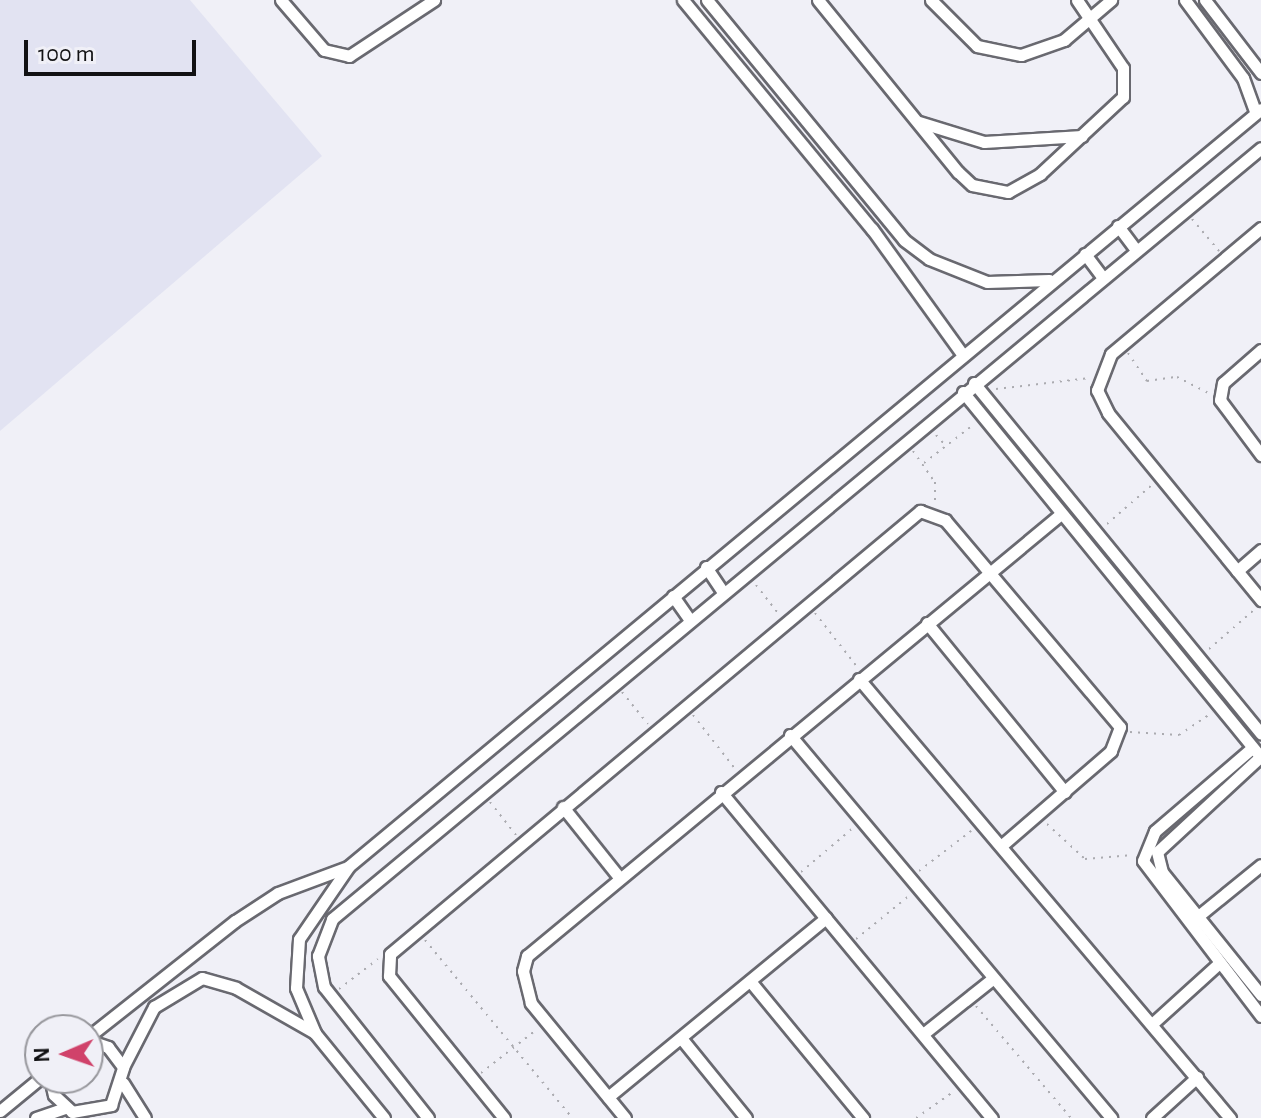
<!DOCTYPE html>
<html>
<head>
<meta charset="utf-8">
<style>
  body { margin:0 }
  #map { position:relative; width:1261px; height:1118px; overflow:hidden; background:#f0f0f7; font-family:"Alegreya Sans",sans-serif }
  div>[style] { position:absolute }
  [style*='--x'] { left:calc(var(--x)*1px); top:calc(var(--y)*1px); width:calc(var(--w)*1px); rotate:calc(var(--a)*1deg) }
  .built>* { inset:0; background:#e2e3f2 }
  .path>* { height:2px; margin-top:-1px; transform-origin:0; background:repeating-linear-gradient(90deg,#ababb0 0 2px,transparent 0 8px) }
  .roads { filter:drop-shadow(2px 0 #696970) drop-shadow(-2px 0 #696970) drop-shadow(0 2px #696970) drop-shadow(0 -2px #696970) }
  .minor>* { height:11px; margin:-5.5px; padding:0 5.5px; transform-origin:5.5px; border-radius:5.5px; background:#fff }
  span { translate:-50% -50%; white-space:nowrap; text-align:center; line-height:1.15; -webkit-text-stroke:8px #f0f0f7; paint-order:stroke }
  .north { position:absolute; left:24px; top:1014px; width:80px; height:80px; box-sizing:border-box; background:#f0f0f7; border:2px solid #97979c; border-radius:50%; rotate:268deg; font-size:22px; font-weight:700; line-height:32px; text-align:center; color:#121214 }
  .north::after { content:''; display:block; margin:auto; width:28px; height:36px; background:#d0426a; clip-path:polygon(50% 0,100% 100%,50% 72%,0 100%) }
  .scale { position:absolute; left:24px; top:40px; width:172px; height:36px; box-sizing:border-box; border:4px solid #121214; border-top:0; padding-left:10px; font-size:24px; line-height:28px; white-space:nowrap; color:#121214; -webkit-text-stroke:6px #f0f0f7; paint-order:stroke }
</style>
</head>
<body>
<div id="map">
  <div class="built">
    <i style="clip-path:polygon(0 0,190px 0,322px 156px,0 431px)"></i>
  </div>
  <div class="path">
    <i style="--x:1192;--y:219;--w:42;--a:49.8"></i>
    <i style="--x:1128;--y:353;--w:34;--a:56"></i>
    <i style="--x:1147;--y:381;--w:30;--a:-8"></i>
    <i style="--x:1177;--y:377;--w:36;--a:27"></i>
    <i style="--x:996;--y:389;--w:94;--a:-6.7"></i>
    <i style="--x:936;--y:435;--w:13;--a:48"></i>
    <i style="--x:913;--y:451;--w:38;--a:55"></i>
    <i style="--x:935;--y:482;--w:24;--a:90"></i>
    <i style="--x:924;--y:463;--w:62;--a:-37.8"></i>
    <i style="--x:1107;--y:524;--w:61;--a:-41"></i>
    <i style="--x:756;--y:585;--w:37;--a:52"></i>
    <i style="--x:815;--y:613;--w:70;--a:52"></i>
    <i style="--x:1209;--y:649;--w:61;--a:-41"></i>
    <i style="--x:622;--y:692;--w:41;--a:50.9"></i>
    <i style="--x:693;--y:715;--w:70;--a:52"></i>
    <i style="--x:1130;--y:732;--w:49;--a:3.5"></i>
    <i style="--x:1179;--y:735;--w:40;--a:-34"></i>
    <i style="--x:490;--y:802;--w:42;--a:51.8"></i>
    <i style="--x:1047;--y:824;--w:52;--a:42.6"></i>
    <i style="--x:1085;--y:859;--w:48;--a:-4.8"></i>
    <i style="--x:919;--y:871;--w:66;--a:-37.6"></i>
    <i style="--x:801;--y:872;--w:70;--a:-40.3"></i>
    <i style="--x:856;--y:939;--w:70;--a:-39.2"></i>
    <i style="--x:425;--y:940;--w:231;--a:50.4"></i>
    <i style="--x:339;--y:989;--w:49;--a:-37.6"></i>
    <i style="--x:976;--y:1006;--w:147;--a:49.7"></i>
    <i style="--x:481;--y:1073;--w:70;--a:-38"></i>
    <i style="--x:916;--y:1118;--w:45;--a:-35.1"></i>
  </div>
  <div class="roads">
    <div class="minor">
      <i style="--x:281;--y:0;--w:66;--a:49.3"></i>
      <i style="--x:324;--y:50;--w:26;--a:13"></i>
      <i style="--x:349;--y:56;--w:102;--a:-33.4"></i>
      <i style="--x:683;--y:0;--w:297;--a:50.5"></i>
      <i style="--x:872;--y:229;--w:155;--a:54.2"></i>
      <i style="--x:707;--y:0;--w:310;--a:50.6"></i>
      <i style="--x:904;--y:240;--w:31;--a:37"></i>
      <i style="--x:929;--y:259;--w:62;--a:21.6"></i>
      <i style="--x:987;--y:282;--w:62;--a:-1.8"></i>
      <i style="--x:818;--y:0;--w:222;--a:50.9"></i>
      <i style="--x:958;--y:172;--w:19;--a:43"></i>
      <i style="--x:972;--y:185;--w:37;--a:11"></i>
      <i style="--x:1008;--y:192;--w:37;--a:-29"></i>
      <i style="--x:1040;--y:174;--w:113;--a:-42.9"></i>
      <i style="--x:1123;--y:97;--w:29;--a:-90"></i>
      <i style="--x:1123;--y:68;--w:82;--a:-124.1"></i>
      <i style="--x:931;--y:0;--w:65;--a:45"></i>
      <i style="--x:977;--y:46;--w:45;--a:11.6"></i>
      <i style="--x:1021;--y:55;--w:46;--a:-19.2"></i>
      <i style="--x:1064;--y:40;--w:62;--a:-40.4"></i>
      <i style="--x:1185;--y:0;--w:97;--a:53.4"></i>
      <i style="--x:1243;--y:78;--w:37;--a:70"></i>
      <i style="--x:1205;--y:0;--w:92;--a:52.5"></i>
      <i style="--x:919;--y:122;--w:68;--a:17.1"></i>
      <i style="--x:984;--y:142;--w:98;--a:-3.5"></i>
      <i style="--x:1118;--y:226;--w:30;--a:53"></i>
      <i style="--x:1261;--y:228;--w:196;--a:140"></i>
      <i style="--x:1111;--y:354;--w:39;--a:111"></i>
      <i style="--x:1097;--y:390;--w:25;--a:64"></i>
      <i style="--x:1108;--y:413;--w:242;--a:50.7"></i>
      <i style="--x:1085;--y:254;--w:30;--a:53"></i>
      <i style="--x:1261;--y:350;--w:50;--a:139"></i>
      <i style="--x:1223;--y:383;--w:17;--a:100"></i>
      <i style="--x:1220;--y:400;--w:69;--a:53.3"></i>
      <i style="--x:974;--y:383;--w:453;--a:50.7"></i>
      <i style="--x:963;--y:392;--w:472;--a:50.8"></i>
      <i style="--x:706;--y:567;--w:30;--a:56"></i>
      <i style="--x:1237;--y:571;--w:32;--a:-41"></i>
      <i style="--x:673;--y:596;--w:28;--a:55"></i>
      <i style="--x:927;--y:623;--w:218;--a:50.8"></i>
      <i style="--x:859;--y:679;--w:575;--a:49.8"></i>
      <i style="--x:790;--y:735;--w:500;--a:50"></i>
      <i style="--x:1252;--y:748;--w:128;--a:139.4"></i>
      <i style="--x:1155;--y:831;--w:32;--a:112"></i>
      <i style="--x:1143;--y:861;--w:195;--a:52.7"></i>
      <i style="--x:1260;--y:757;--w:140;--a:137.3"></i>
      <i style="--x:1157;--y:852;--w:21;--a:76"></i>
      <i style="--x:1162;--y:872;--w:158;--a:51.2"></i>
      <i style="--x:721;--y:792;--w:424;--a:50.3"></i>
      <i style="--x:563;--y:807;--w:88;--a:51.4"></i>
      <i style="--x:1197;--y:917;--w:82;--a:-39.1"></i>
      <i style="--x:750;--y:981;--w:178;--a:50.5"></i>
      <i style="--x:1153;--y:1023;--w:86;--a:-42.2"></i>
      <i style="--x:923;--y:1034;--w:87;--a:-38.5"></i>
      <i style="--x:88;--y:1037;--w:187;--a:-38.3"></i>
      <i style="--x:235;--y:921;--w:51;--a:-33.1"></i>
      <i style="--x:278;--y:893;--w:72;--a:-20.5"></i>
      <i style="--x:681;--y:1038;--w:103;--a:50.9"></i>
      <i style="--x:123;--y:1067;--w:68;--a:-62.7"></i>
      <i style="--x:154;--y:1007;--w:56;--a:-31.1"></i>
      <i style="--x:202;--y:978;--w:35;--a:16"></i>
      <i style="--x:236;--y:988;--w:91;--a:29.7"></i>
      <i style="--x:50;--y:1078;--w:17;--a:77"></i>
      <i style="--x:54;--y:1095;--w:25;--a:43"></i>
      <i style="--x:72;--y:1112;--w:40;--a:-10"></i>
      <i style="--x:111;--y:1105;--w:40;--a:-72"></i>
      <i style="--x:123;--y:1067;--w:25;--a:-127"></i>
      <i style="--x:108;--y:1047;--w:21;--a:-161"></i>
      <i style="--x:123;--y:1083;--w:41;--a:57.8"></i>
      <i style="--x:608;--y:1097;--w:282;--a:-39.4"></i>
      <i style="--x:0;--y:1111;--w:52;--a:-39.5"></i>
      <i style="--x:36;--y:1118;--w:31;--a:-19"></i>
      <i style="--x:384;--y:1118;--w:109;--a:-129.1"></i>
      <i style="--x:315;--y:1033;--w:49;--a:-112.9"></i>
      <i style="--x:296;--y:988;--w:49;--a:-86.5"></i>
      <i style="--x:299;--y:939;--w:88;--a:-55.6"></i>
      <i style="--x:349;--y:866;--w:1185;--a:-39.69"></i>
      <i style="--x:428;--y:1118;--w:167;--a:-128.4"></i>
      <i style="--x:324;--y:987;--w:32;--a:-101"></i>
      <i style="--x:318;--y:956;--w:40;--a:-69"></i>
      <i style="--x:332;--y:919;--w:1207;--a:-39.69"></i>
      <i style="--x:504;--y:1118;--w:183;--a:-129"></i>
      <i style="--x:389;--y:976;--w:22;--a:-87"></i>
      <i style="--x:390;--y:954;--w:691;--a:-39.89"></i>
      <i style="--x:920;--y:511;--w:27;--a:20"></i>
      <i style="--x:945;--y:520;--w:271;--a:49.8"></i>
      <i style="--x:1120;--y:727;--w:26;--a:111"></i>
      <i style="--x:1111;--y:751;--w:145;--a:139.2"></i>
      <i style="--x:625;--y:1118;--w:149;--a:-129.3"></i>
      <i style="--x:531;--y:1003;--w:33;--a:-104"></i>
      <i style="--x:523;--y:971;--w:16;--a:-75"></i>
      <i style="--x:527;--y:956;--w:693;--a:-39.62"></i>
      <i style="--x:1152;--y:1118;--w:61;--a:-42.3"></i>
    </div>
  </div>
  <div class="north">N</div>
  <div class="scale">100 m</div>
</div>
</body>
</html>
